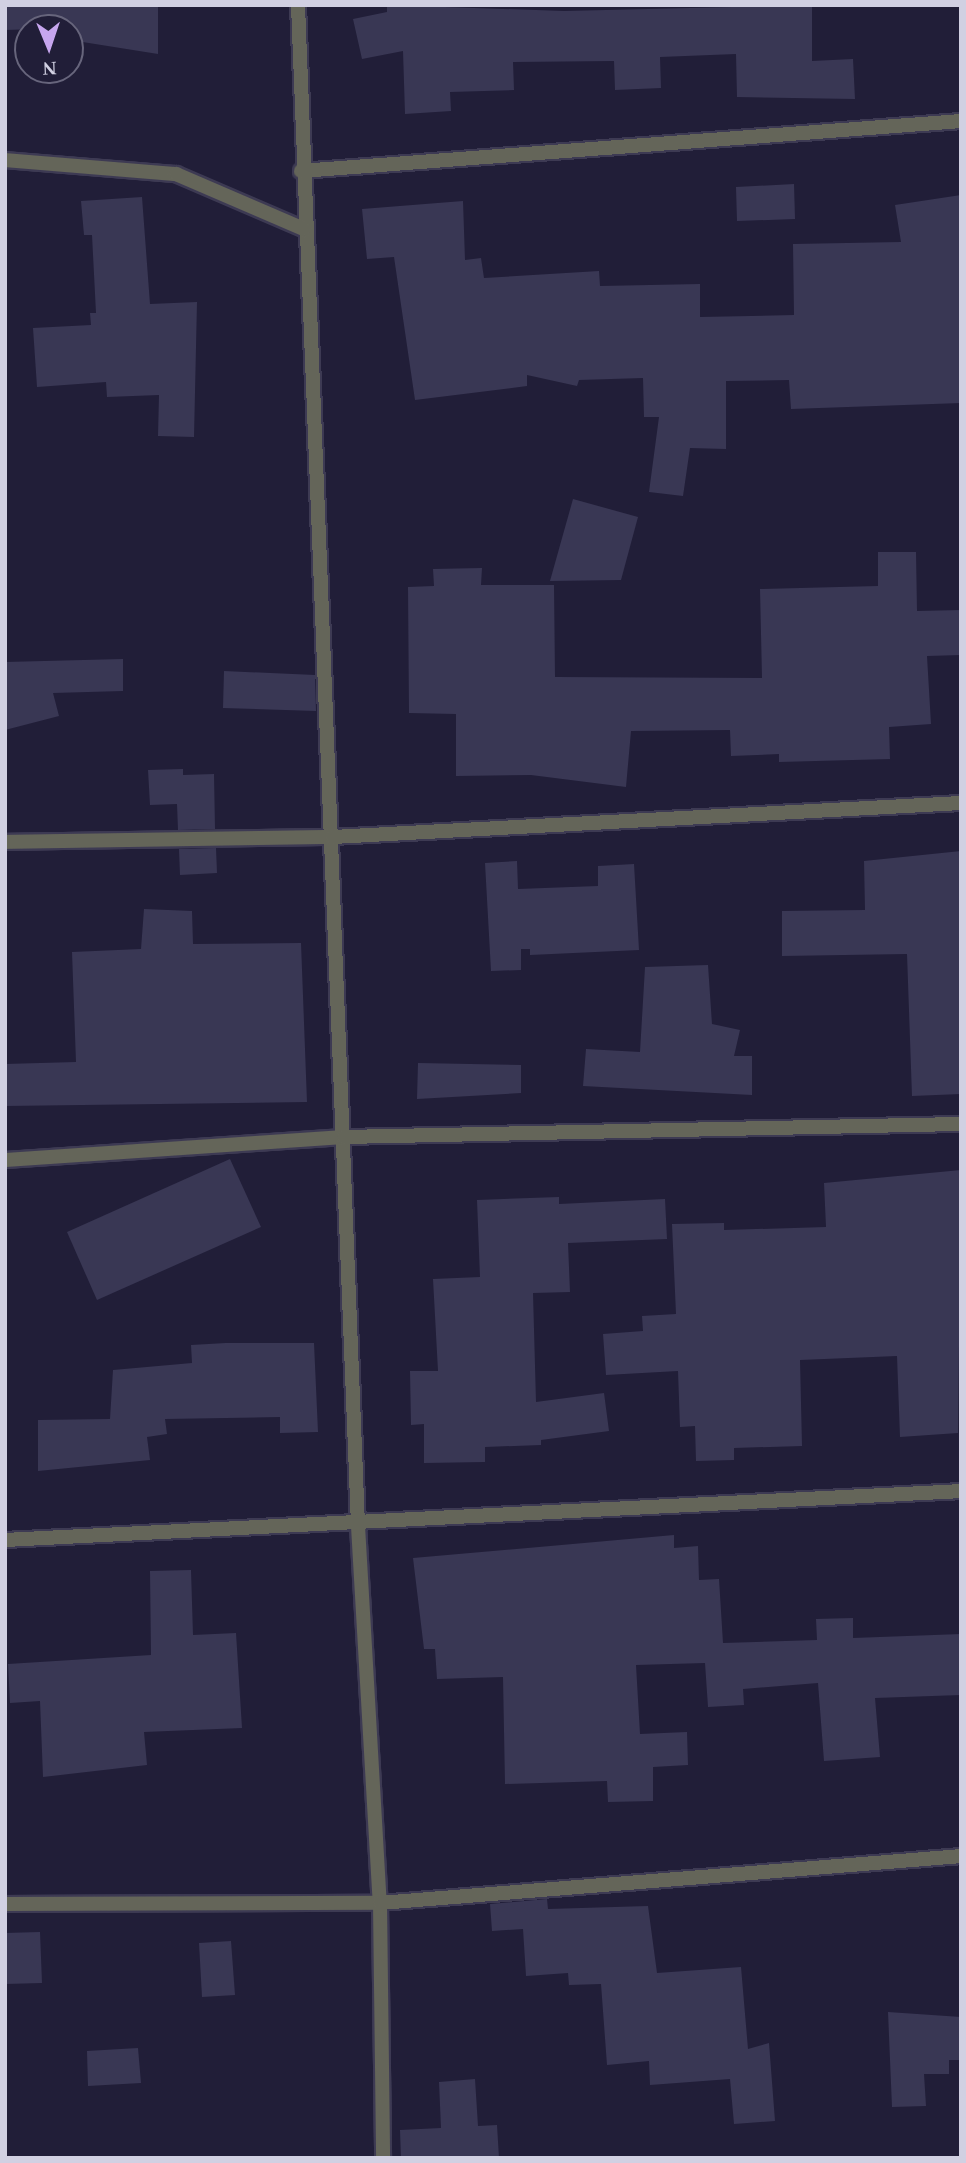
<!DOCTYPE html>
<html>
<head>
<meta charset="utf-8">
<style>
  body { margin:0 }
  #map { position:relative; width:966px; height:2163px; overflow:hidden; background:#211e38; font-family:Georgia,serif }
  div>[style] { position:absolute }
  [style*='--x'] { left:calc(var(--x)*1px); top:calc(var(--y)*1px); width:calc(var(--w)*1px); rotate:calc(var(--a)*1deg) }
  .building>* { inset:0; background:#393754 }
  .roads { filter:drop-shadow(2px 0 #3d3a53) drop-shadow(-2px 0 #3d3a53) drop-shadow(0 2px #3d3a53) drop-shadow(0 -2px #3d3a53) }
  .minor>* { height:14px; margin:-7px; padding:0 7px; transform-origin:7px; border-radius:7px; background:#646559 }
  span { translate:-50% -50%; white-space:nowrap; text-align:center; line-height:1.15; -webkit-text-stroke:5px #211e38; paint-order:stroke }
  .frame { position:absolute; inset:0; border:7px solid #d1d0e2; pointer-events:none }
  .north { position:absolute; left:14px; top:14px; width:70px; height:70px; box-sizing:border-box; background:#211e38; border:2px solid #67657c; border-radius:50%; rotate:178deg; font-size:19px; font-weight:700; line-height:28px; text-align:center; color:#d1d0e2 }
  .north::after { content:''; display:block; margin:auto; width:24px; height:32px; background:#c7a6ef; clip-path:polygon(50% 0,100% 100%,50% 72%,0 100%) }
</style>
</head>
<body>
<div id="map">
  <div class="building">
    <i style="clip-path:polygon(5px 5px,158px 5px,158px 54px,70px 40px,70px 28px,5px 30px)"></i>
    <i style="clip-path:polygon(387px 5px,564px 11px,812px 5px,812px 61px,853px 59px,855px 99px,737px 97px,736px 54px,660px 57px,661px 88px,615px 90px,614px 61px,513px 62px,514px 90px,450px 92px,451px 111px,405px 114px,403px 51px,362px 59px,353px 19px,387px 12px)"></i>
    <i style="clip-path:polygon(794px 184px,795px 219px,737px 221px,736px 187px)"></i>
    <i style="clip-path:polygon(961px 195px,961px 403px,791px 409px,789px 380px,726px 381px,726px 449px,690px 448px,683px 496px,649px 492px,659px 417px,644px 417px,643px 378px,579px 380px,577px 386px,527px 375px,527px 386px,415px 400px,394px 257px,367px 259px,362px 209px,463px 201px,465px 260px,481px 258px,484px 278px,599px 271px,600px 286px,700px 284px,700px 317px,794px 315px,793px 244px,901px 242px,895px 205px)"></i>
    <i style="clip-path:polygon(142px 197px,150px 304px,197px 302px,194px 437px,158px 436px,159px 395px,107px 397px,106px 382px,37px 387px,33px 328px,91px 325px,90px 313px,96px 313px,92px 235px,84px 235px,81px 201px)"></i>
    <i style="clip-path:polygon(573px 499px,638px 517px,621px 580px,550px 581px)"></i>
    <i style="clip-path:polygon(878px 552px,916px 552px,917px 611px,961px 610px,961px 655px,927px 656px,931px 724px,889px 727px,890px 759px,779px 762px,779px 754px,731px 756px,730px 730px,631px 731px,626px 787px,531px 775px,456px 776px,456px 714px,409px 713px,408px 587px,434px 586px,433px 569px,482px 568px,481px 585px,554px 585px,555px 677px,762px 678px,760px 589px,878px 586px)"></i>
    <i style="clip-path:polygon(123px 659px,123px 691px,53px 693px,59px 716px,5px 730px,5px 662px)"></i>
    <i style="clip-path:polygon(224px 671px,315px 675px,316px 711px,223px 708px)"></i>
    <i style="clip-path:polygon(183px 769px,183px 775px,214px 774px,215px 829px,178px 830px,177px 804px,150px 805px,148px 770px)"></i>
    <i style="clip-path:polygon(216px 848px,217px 873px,180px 875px,179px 849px)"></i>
    <i style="clip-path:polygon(961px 851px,961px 1094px,912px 1096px,907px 954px,782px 956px,782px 911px,865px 910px,864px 861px)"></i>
    <i style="clip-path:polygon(517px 861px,518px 889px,598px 886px,598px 866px,634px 864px,639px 950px,530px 955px,530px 949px,521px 949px,521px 970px,491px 971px,485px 863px)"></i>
    <i style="clip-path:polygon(144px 909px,192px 911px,193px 944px,301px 943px,307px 1102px,5px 1106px,5px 1064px,76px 1062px,72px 952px,141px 949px)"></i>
    <i style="clip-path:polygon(708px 965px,712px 1024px,740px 1030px,734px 1056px,752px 1056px,752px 1095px,583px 1086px,586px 1049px,640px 1052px,645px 967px)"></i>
    <i style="clip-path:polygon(418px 1063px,521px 1065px,521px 1093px,417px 1099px)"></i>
    <i style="clip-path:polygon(230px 1159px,261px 1227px,97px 1300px,67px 1232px)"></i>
    <i style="clip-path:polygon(961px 1170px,958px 1433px,900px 1437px,897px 1356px,800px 1360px,802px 1446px,734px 1448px,734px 1460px,696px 1461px,695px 1426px,680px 1427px,678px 1371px,606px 1375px,603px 1334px,643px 1331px,642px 1316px,676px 1314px,672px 1224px,724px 1223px,724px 1230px,826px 1227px,824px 1183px)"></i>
    <i style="clip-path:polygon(559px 1197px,559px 1204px,665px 1199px,667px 1239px,568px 1243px,570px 1292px,533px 1293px,536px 1402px,604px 1393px,609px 1431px,541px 1440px,541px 1445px,485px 1447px,485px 1462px,424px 1463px,424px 1424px,411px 1425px,410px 1371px,438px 1371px,433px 1279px,480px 1277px,477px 1200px)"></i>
    <i style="clip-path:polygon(226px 1343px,314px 1343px,318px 1432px,280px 1433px,280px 1417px,165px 1419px,167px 1434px,147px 1437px,150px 1460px,38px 1471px,38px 1420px,110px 1419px,113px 1370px,192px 1363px,191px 1345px)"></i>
    <i style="clip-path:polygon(674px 1535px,674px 1548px,698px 1546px,699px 1580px,719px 1579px,723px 1643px,817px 1640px,816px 1619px,853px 1618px,853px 1638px,961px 1634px,961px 1695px,875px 1698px,880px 1757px,824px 1761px,818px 1683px,743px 1689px,744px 1705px,708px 1707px,705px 1663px,636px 1665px,640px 1734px,687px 1732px,688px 1765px,653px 1767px,653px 1801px,608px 1802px,607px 1781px,505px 1784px,503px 1677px,437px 1679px,435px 1649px,424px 1649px,413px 1558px)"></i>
    <i style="clip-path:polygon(191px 1570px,193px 1635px,236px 1633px,242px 1728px,144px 1732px,147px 1765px,43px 1777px,40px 1701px,10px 1703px,8px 1664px,151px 1655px,150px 1571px)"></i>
    <i style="clip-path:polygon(547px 1899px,548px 1909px,648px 1906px,657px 1973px,741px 1967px,748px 2049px,769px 2043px,775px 2121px,734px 2124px,730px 2079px,650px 2085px,649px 2061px,607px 2065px,601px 1984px,569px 1985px,568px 1973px,526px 1976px,523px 1929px,492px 1931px,490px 1904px)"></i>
    <i style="clip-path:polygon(40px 1932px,42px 1983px,5px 1984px,5px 1933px)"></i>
    <i style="clip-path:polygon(231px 1941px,235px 1995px,202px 1997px,199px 1943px)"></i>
    <i style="clip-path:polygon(888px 2012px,961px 2017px,961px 2060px,949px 2060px,949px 2074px,924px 2074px,926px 2106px,892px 2107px)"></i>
    <i style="clip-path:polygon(138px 2048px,141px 2083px,88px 2086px,87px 2051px)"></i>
    <i style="clip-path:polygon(475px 2079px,478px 2126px,497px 2125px,499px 2158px,401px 2158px,400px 2130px,441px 2128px,439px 2082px)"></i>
  </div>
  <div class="roads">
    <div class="minor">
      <i style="--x:298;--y:5;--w:1522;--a:87.74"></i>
      <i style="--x:358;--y:1526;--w:378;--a:86.7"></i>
      <i style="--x:380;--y:1903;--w:255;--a:89.3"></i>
      <i style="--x:5;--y:160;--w:172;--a:4.7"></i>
      <i style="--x:176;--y:174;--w:139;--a:23.3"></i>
      <i style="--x:301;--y:171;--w:662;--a:-4.33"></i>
      <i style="--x:5;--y:842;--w:328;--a:-0.9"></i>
      <i style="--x:333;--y:837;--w:629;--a:-3.1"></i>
      <i style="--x:5;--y:1160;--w:340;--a:-3.9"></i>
      <i style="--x:344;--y:1137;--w:617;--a:-1.21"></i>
      <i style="--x:5;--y:1540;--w:957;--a:-2.93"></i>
      <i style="--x:5;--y:1904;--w:375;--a:-0.2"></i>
      <i style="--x:380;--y:1903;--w:583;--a:-4.62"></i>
    </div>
  </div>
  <div class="frame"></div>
  <div class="north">N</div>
</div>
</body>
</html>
